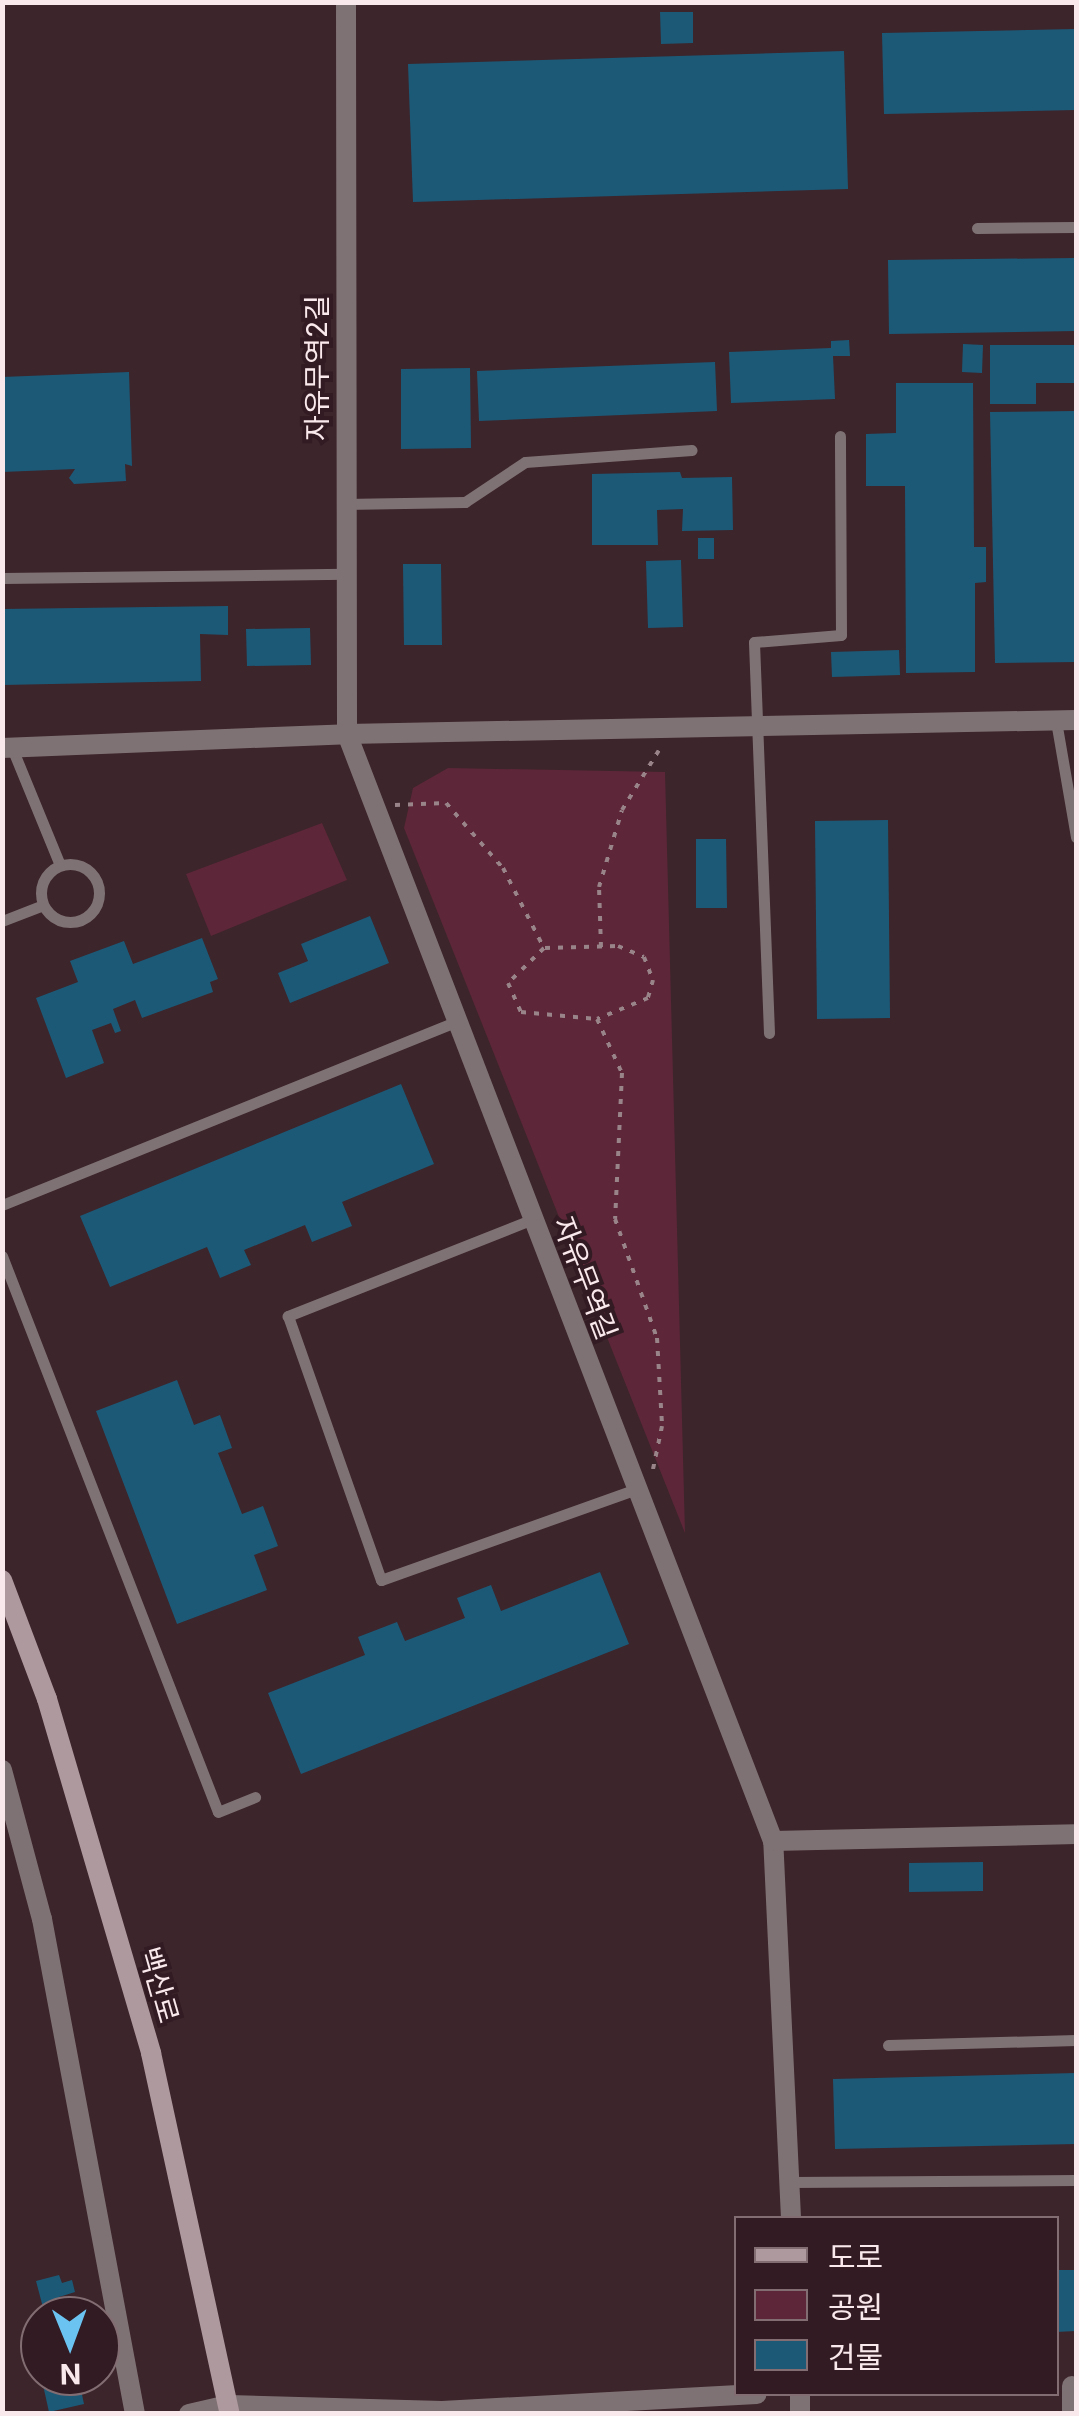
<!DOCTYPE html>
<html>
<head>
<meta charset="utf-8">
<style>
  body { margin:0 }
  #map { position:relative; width:1079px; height:2416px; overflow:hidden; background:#3c252b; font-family:Inter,"Noto Sans KR",sans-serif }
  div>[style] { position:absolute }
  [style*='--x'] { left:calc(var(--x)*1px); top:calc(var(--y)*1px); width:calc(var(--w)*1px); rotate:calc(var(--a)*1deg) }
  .green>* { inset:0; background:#5d2639 }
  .building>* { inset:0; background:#1c5977 }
  .path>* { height:4px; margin-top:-2px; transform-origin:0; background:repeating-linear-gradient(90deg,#988489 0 5px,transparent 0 13px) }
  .service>* { height:11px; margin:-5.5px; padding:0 5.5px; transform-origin:5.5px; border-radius:5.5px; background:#7f7275 }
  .service>.ring { margin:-5.5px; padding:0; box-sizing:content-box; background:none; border:11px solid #7f7275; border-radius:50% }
  .minor>* { height:20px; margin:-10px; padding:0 10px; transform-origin:10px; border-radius:10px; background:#7f7275 }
  .secondary>* { height:20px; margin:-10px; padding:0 10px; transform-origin:10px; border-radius:10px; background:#ae999e }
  span { translate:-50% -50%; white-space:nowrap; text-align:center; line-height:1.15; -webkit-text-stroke:8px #321b22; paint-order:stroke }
  .street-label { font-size:28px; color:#f9e8ec }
  .frame { position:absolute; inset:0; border:5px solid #f9e8ec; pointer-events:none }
  .legend { position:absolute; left:734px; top:2216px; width:325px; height:180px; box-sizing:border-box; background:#321b22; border:2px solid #826d73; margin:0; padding:12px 18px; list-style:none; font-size:30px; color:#f9e8ec }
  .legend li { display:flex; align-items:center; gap:20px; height:50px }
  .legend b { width:50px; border:2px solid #826d73 }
  .north { position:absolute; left:20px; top:2296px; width:100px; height:100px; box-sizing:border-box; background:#321b22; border:2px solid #826d73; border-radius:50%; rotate:179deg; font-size:28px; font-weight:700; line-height:40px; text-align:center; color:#f9e8ec }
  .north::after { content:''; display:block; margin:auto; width:35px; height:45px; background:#6bc3f2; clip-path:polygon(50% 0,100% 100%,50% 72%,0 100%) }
</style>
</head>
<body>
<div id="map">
  <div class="green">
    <i style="clip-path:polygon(448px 768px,665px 772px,685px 1533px,404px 828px,413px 788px)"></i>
    <i style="clip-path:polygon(322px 823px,347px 880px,211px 936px,186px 874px)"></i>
  </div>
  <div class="building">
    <i style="clip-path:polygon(660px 12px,693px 12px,693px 43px,661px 44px)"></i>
    <i style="clip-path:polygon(1076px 29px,1076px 110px,884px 114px,882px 33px)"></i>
    <i style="clip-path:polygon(844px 51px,848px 189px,413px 202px,408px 64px)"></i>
    <i style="clip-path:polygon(1076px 258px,1076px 331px,889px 334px,888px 260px)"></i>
    <i style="clip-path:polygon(849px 340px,850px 356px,833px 356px,835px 399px,731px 403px,729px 352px,831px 348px,831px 341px)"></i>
    <i style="clip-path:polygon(963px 344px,983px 345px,982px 373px,962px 372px)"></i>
    <i style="clip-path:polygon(990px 345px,1076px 345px,1076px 383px,1036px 383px,1036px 404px,990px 404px)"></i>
    <i style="clip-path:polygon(715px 362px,717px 411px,479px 421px,477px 371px)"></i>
    <i style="clip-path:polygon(470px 368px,471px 448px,401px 449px,401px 369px)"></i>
    <i style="clip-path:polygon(129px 372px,132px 466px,125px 464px,126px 481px,74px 484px,69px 478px,75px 469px,2px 472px,2px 377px)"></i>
    <i style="clip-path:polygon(896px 383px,973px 383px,974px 547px,986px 547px,986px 582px,975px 583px,975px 672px,906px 673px,905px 486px,866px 486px,866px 434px,896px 433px)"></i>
    <i style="clip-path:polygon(1076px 411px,1076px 662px,995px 663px,990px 412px)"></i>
    <i style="clip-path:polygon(680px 472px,682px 478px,732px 477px,733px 530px,682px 531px,683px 509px,657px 510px,658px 545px,592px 545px,592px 474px)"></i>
    <i style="clip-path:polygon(698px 538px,714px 538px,714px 559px,698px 559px)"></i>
    <i style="clip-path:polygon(681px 560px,683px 627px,648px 628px,646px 561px)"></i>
    <i style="clip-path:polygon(403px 564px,441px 564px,442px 645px,404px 645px)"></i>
    <i style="clip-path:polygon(228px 606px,228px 635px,200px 634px,201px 681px,2px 685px,2px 609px)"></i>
    <i style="clip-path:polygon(310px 628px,311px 665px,247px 666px,246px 629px)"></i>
    <i style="clip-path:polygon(899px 650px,900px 675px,832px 677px,831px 652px)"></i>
    <i style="clip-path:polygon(888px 820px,890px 1018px,817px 1019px,815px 821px)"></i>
    <i style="clip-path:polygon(696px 839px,726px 839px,727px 908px,696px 908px)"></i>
    <i style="clip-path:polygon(370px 916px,389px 963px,290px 1003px,278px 973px,308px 961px,301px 944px)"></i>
    <i style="clip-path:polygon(202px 938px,218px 979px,210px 982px,213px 992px,142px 1018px,135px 1000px,113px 1009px,121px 1031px,115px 1033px,111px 1023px,92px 1030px,104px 1063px,66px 1078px,36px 998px,78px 982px,70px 961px,124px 941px,133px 964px)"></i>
    <i style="clip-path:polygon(401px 1084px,434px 1164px,342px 1202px,352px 1226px,312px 1242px,305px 1225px,244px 1250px,251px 1265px,220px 1278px,207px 1247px,110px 1287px,80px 1216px)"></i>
    <i style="clip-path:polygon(177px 1380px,194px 1425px,220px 1415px,232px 1448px,218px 1453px,242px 1514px,263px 1506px,278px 1546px,254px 1555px,267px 1590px,177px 1624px,96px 1411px)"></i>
    <i style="clip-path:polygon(600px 1572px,629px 1644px,301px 1774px,268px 1693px,365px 1655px,358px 1637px,397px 1622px,405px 1641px,465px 1618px,457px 1598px,491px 1585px,501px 1611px)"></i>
    <i style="clip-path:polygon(983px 1862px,983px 1891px,909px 1892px,909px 1863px)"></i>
    <i style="clip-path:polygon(1076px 2073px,1076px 2144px,835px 2149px,833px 2079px)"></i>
    <i style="clip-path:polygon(1056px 2270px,1076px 2270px,1076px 2331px,1056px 2332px)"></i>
    <i style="clip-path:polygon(59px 2275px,62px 2283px,72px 2280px,75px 2292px,59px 2297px,63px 2310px,45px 2315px,36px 2281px)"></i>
    <i style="clip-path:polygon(40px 2326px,40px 2367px,39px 2368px,29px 2328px)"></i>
    <i style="clip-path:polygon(41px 2376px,78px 2376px,84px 2404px,49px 2412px)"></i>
  </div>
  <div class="path">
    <i style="--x:395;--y:805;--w:51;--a:-2.2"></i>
    <i style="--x:446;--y:803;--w:86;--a:48.8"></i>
    <i style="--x:503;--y:868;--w:90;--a:62.9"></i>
    <i style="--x:544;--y:948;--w:50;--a:135.8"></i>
    <i style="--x:508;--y:983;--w:32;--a:66"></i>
    <i style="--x:521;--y:1012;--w:76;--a:5.3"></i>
    <i style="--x:597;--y:1019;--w:60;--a:65.2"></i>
    <i style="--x:622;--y:1073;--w:146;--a:92.7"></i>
    <i style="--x:615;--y:1219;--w:126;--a:70.6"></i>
    <i style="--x:657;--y:1338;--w:88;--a:86.7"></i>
    <i style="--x:662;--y:1426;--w:44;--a:101.8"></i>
    <i style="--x:601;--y:947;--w:60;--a:-91.9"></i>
    <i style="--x:599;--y:887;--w:80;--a:-73.4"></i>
    <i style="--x:622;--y:810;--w:70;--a:-58.3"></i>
    <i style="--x:545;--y:948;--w:73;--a:-1.6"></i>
    <i style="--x:618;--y:946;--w:28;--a:23"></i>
    <i style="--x:644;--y:957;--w:25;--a:69"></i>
    <i style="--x:653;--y:980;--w:19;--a:106"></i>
    <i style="--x:648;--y:998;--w:55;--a:157.6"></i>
  </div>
  <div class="service">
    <i style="--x:977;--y:228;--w:99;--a:-0.6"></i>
    <i style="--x:344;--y:504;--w:121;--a:-0.9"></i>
    <i style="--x:465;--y:502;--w:72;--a:-33.7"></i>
    <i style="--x:525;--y:462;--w:167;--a:-4.1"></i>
    <i style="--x:2;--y:578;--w:343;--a:-0.7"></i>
    <i style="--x:1056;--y:721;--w:118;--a:80.2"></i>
    <i style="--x:12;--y:748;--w:126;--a:67.7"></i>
    <i class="ring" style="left:41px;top:864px;width:47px;height:47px"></i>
    <i style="--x:2;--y:921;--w:44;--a:-21.3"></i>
    <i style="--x:769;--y:1033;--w:391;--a:-92.2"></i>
    <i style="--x:754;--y:642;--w:87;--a:-4.6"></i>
    <i style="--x:841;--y:635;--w:199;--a:-90.3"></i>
    <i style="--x:2;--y:1205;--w:491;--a:-22"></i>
    <i style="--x:533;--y:1219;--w:264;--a:158.4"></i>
    <i style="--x:288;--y:1316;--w:280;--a:70.6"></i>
    <i style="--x:381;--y:1580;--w:272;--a:-19.6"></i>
    <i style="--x:2;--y:1256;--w:596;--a:68.77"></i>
    <i style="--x:218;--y:1812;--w:40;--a:-22"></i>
    <i style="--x:888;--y:2045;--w:188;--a:-1.5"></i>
    <i style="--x:790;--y:2182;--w:286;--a:-0.4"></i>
  </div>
  <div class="minor">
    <i style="--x:346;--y:2;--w:732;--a:89.92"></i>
    <i style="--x:347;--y:734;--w:1186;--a:68.95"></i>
    <i style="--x:2;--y:748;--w:345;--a:-2.3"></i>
    <i style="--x:347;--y:734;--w:729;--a:-1.1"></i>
    <i style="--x:2;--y:1770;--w:154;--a:75"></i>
    <i style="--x:42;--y:1919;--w:504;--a:79.36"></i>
    <i style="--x:791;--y:2218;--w:377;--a:-92.7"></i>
    <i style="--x:773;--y:1841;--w:303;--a:-1.3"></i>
    <i style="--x:1072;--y:2386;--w:28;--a:90"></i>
    <i style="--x:800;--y:2394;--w:20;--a:90"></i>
    <i style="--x:189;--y:2414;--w:40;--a:-13"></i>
    <i style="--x:228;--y:2405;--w:214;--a:1.6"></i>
    <i style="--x:442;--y:2411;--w:315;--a:-3.1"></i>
  </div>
  <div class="secondary">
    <i style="--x:2;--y:1580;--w:127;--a:69.3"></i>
    <i style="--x:47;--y:1699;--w:369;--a:73.6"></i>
    <i style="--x:151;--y:2053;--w:370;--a:77.7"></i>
  </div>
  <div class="street-label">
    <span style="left:317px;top:368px;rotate:-90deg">자유무역2길</span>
    <span style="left:585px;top:1278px;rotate:69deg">자유무역길</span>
    <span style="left:159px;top:1985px;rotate:74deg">백산로</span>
  </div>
  <div class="frame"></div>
  <ul class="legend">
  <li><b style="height:12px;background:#ae999e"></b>도로</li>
  <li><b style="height:28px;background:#5d2639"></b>공원</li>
  <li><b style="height:28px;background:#1c5977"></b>건물</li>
  </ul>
  <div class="north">N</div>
</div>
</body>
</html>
